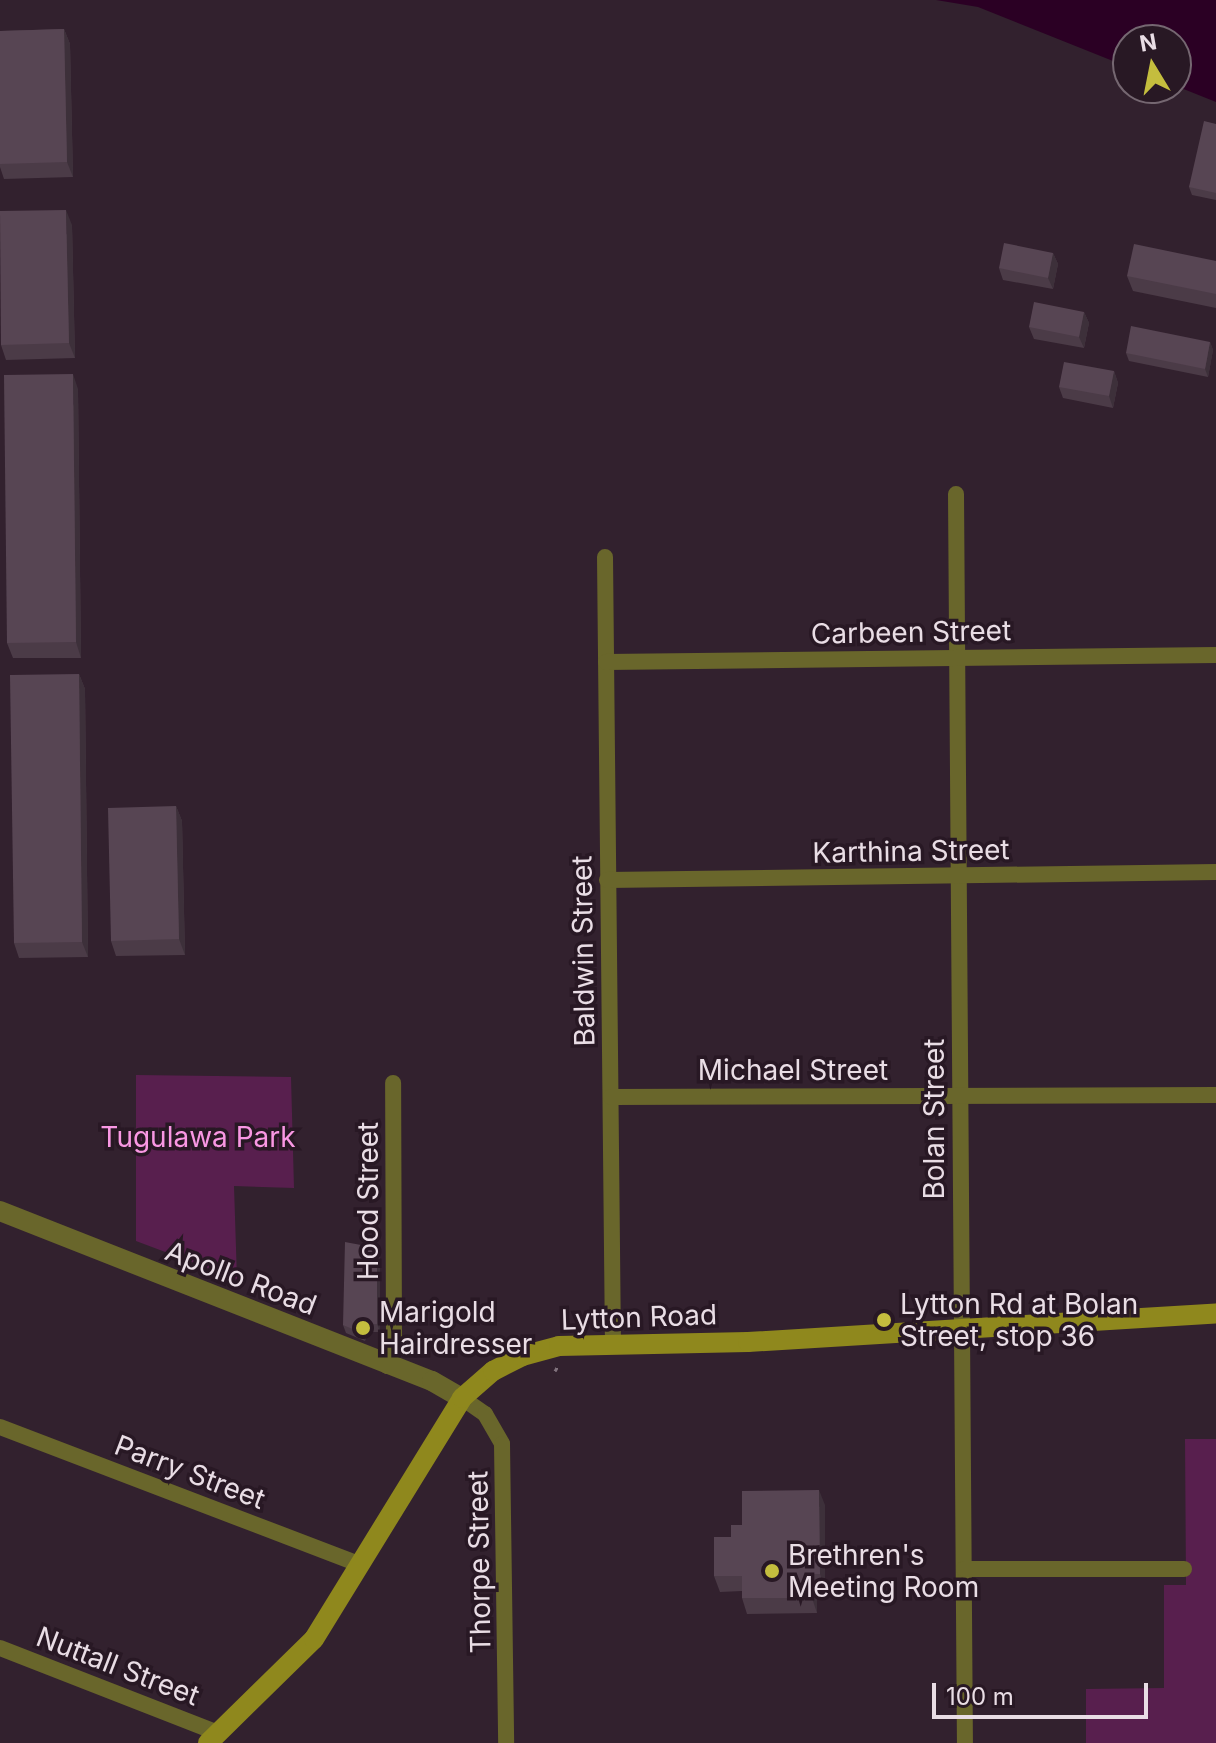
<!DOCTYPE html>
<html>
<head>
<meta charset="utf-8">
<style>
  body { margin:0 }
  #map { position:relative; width:1216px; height:1743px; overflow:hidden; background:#32212e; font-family:Inter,sans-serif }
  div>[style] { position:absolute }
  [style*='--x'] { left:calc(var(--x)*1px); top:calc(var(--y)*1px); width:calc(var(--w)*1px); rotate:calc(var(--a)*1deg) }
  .green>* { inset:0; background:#581f4e }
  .water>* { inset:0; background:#2b0024 }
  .path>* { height:3px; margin-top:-1.5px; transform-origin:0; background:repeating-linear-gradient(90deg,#81727d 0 4px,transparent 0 10px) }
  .minor>* { height:16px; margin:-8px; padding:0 8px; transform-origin:8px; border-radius:8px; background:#69662b }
  .tertiary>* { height:20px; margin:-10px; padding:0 10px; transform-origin:10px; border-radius:10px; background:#69662b }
  .secondary>* { height:20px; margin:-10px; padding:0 10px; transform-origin:10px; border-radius:10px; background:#8f881d }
  .wall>* { inset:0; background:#4b3b47 }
  .shaded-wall>* { inset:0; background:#3d303a }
  .building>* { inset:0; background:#574553 }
  .dots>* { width:22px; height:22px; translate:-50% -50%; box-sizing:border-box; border:4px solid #281824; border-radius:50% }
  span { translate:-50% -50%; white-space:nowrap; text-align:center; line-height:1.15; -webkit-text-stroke:7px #281824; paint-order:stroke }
  .street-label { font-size:28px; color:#e9dde5 }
  .park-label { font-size:28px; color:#f997e3 }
  .poi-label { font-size:28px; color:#e9dde5 }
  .left { translate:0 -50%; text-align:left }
  .north { position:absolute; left:1112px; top:24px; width:80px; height:80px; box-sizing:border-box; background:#281824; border:2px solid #756771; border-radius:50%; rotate:350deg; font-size:22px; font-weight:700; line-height:32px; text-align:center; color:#e9dde5 }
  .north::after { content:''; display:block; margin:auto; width:28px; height:36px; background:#c4bd3e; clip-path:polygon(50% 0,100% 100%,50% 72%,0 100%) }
  .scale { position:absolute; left:932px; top:1683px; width:216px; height:36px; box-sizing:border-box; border:4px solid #e9dde5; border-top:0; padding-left:10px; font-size:24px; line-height:28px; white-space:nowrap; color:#e9dde5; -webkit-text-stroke:6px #281824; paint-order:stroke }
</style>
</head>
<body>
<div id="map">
  <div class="green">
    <i style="clip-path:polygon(136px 1075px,291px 1077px,294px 1188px,234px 1186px,237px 1279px,136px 1241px)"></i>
    <i style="clip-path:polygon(1185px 1439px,1216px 1439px,1216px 1743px,1086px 1743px,1086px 1689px,1164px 1688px,1164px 1585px,1186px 1585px)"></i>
  </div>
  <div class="water">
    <i style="clip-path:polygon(936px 0,1216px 0,1216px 102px,1176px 86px,1176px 40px,1128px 40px,1128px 67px,978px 7px)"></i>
  </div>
  <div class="path">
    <i style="--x:555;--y:1371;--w:8;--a:-60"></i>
  </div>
  <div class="minor">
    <i style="--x:956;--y:494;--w:1249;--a:89.59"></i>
    <i style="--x:605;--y:557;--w:786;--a:89.42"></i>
    <i style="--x:606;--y:662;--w:610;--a:-0.66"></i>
    <i style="--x:607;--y:880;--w:609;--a:-0.75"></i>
    <i style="--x:611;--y:1097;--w:605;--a:-0.19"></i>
    <i style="--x:387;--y:1366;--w:28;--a:-75"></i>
    <i style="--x:394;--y:1339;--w:256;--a:-90.2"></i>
    <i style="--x:462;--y:1398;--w:28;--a:35"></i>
    <i style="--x:485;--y:1414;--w:34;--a:60"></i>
    <i style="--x:502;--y:1444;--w:299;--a:89.2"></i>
    <i style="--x:0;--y:1427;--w:386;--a:20.9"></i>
    <i style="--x:964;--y:1569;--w:220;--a:0"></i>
    <i style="--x:0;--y:1648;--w:234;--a:21.3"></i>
  </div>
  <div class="tertiary">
    <i style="--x:0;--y:1211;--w:464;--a:21.5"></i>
    <i style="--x:432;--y:1381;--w:34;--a:30"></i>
  </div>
  <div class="secondary">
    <i style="--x:208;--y:1743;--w:148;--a:-44.5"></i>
    <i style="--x:314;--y:1639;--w:283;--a:-58.4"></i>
    <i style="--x:462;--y:1398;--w:41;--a:-41.1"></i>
    <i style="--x:493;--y:1371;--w:33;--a:-27"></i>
    <i style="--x:522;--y:1356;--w:38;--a:-15"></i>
    <i style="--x:559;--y:1346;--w:189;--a:-1.2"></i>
    <i style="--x:748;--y:1342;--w:469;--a:-3.5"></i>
  </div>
  <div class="wall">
    <i style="clip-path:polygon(64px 29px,70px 44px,73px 177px,4px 179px,0 167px,0 31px)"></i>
    <i style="clip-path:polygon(1216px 124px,1216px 200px,1192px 195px,1189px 187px)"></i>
    <i style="clip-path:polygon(72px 225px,75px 358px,6px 360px,1px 345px)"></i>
    <i style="clip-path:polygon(1053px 253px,1058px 264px,1053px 289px,1003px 280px,999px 268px)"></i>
    <i style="clip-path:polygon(1216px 261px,1216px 308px,1133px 291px,1127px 276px)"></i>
    <i style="clip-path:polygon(1084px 312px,1089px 323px,1084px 348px,1034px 339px,1029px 327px)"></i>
    <i style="clip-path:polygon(1210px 342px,1213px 350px,1208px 377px,1129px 361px,1126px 353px)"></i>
    <i style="clip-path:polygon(1114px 371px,1118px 383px,1113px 408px,1063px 398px,1059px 387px)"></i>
    <i style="clip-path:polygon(78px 389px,81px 658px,13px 658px,7px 643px)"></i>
    <i style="clip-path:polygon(79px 674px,85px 689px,88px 957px,19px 958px,14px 943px)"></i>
    <i style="clip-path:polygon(176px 806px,182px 821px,185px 955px,116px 956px,111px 941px)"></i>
    <i style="clip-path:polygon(380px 1256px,380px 1332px,368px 1332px,365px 1341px,346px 1333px,343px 1325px)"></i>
    <i style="clip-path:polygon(825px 1505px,825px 1590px,817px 1590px,817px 1613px,747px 1614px,742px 1598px,742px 1591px,720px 1592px,714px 1576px,731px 1537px)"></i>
  </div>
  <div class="shaded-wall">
    <i style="clip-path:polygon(64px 29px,70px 44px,73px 177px,67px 162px)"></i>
    <i style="clip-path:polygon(66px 210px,72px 225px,75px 358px,69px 343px)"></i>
    <i style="clip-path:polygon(1053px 253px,1058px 264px,1053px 289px,1048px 278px)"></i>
    <i style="clip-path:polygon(1084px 312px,1089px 323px,1084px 348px,1079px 337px)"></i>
    <i style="clip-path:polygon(1210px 342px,1213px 350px,1208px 377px,1205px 369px)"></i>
    <i style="clip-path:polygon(1114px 371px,1118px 383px,1113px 408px,1109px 396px)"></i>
    <i style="clip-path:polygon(73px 374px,78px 389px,81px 658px,76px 642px)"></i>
    <i style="clip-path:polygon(79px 674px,85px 689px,88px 957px,82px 942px)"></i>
    <i style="clip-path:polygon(176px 806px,182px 821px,185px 955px,179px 939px)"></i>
    <i style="clip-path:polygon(377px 1248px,380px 1256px,380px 1332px,377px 1324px)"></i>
    <i style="clip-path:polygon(365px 1324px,368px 1332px,365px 1341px,362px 1333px)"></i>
    <i style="clip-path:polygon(819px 1490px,825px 1505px,825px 1590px,820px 1574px)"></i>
    <i style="clip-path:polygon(812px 1574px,817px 1590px,817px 1613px,812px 1598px)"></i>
  </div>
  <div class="building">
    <i style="clip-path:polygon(64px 29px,67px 162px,0 164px,0 31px)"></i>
    <i style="clip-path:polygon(1204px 121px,1216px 124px,1216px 193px,1189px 187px)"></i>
    <i style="clip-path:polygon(66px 210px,69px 343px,1px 345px,0 211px)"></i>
    <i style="clip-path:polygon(1004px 243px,1053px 253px,1048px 278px,999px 268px)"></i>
    <i style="clip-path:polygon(1134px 244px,1216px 261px,1216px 294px,1127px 276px)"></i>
    <i style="clip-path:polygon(1034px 302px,1084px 312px,1079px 337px,1029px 327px)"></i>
    <i style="clip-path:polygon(1131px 326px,1210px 342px,1205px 369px,1126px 353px)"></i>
    <i style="clip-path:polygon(1064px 362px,1114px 371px,1109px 396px,1059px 387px)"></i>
    <i style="clip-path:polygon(73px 374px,76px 642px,7px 643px,4px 375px)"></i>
    <i style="clip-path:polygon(79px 674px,82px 942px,14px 943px,10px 675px)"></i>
    <i style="clip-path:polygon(176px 806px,179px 939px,111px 941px,108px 808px)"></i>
    <i style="clip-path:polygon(345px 1242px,377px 1248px,377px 1324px,365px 1324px,362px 1333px,343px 1325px)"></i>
    <i style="clip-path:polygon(819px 1490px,820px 1574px,812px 1574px,812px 1598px,742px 1598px,742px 1576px,714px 1576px,714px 1537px,731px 1537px,731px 1525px,742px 1525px,742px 1491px)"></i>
  </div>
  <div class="dots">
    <i style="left:884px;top:1320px;background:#c4bd3e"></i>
    <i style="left:363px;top:1328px;background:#c4bd3e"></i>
    <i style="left:772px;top:1571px;background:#c4bd3e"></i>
  </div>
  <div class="street-label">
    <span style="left:911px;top:632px;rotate:-1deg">Carbeen Street</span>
    <span style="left:911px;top:851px;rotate:-1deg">Karthina Street</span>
    <span style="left:583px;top:951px;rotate:-91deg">Baldwin Street</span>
    <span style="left:793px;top:1070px">Michael Street</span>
    <span style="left:934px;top:1119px;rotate:-90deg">Bolan Street</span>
    <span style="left:368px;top:1201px;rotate:-90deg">Hood Street</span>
    <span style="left:241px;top:1278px;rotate:21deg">Apollo Road</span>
    <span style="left:639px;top:1317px;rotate:-2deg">Lytton Road</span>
    <span style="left:190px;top:1472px;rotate:21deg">Parry Street</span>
    <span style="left:479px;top:1562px;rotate:-91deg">Thorpe Street</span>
    <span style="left:118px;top:1666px;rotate:21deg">Nuttall Street</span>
  </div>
  <div class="park-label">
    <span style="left:198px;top:1137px">Tugulawa Park</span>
  </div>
  <div class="poi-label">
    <span class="left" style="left:900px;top:1320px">Lytton Rd at Bolan<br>Street, stop 36</span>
    <span class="left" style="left:379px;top:1328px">Marigold<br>Hairdresser</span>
    <span class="left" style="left:788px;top:1571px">Brethren's<br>Meeting Room</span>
  </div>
  <div class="north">N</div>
  <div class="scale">100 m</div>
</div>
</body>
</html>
